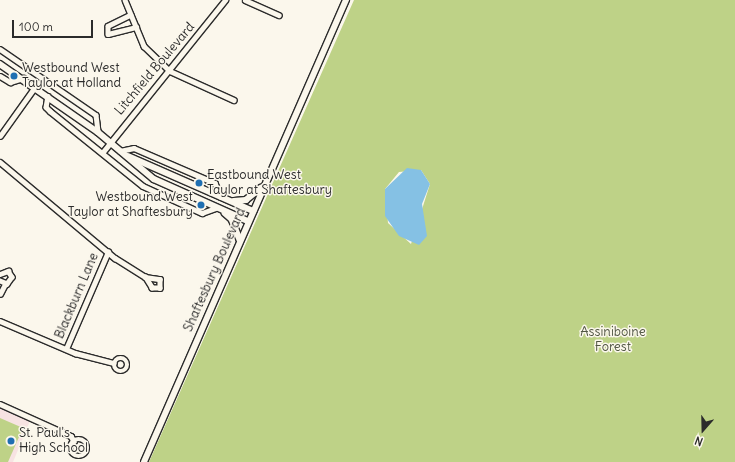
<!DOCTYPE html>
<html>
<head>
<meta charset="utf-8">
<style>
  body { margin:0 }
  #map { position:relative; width:735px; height:462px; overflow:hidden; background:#fbf7ec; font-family:Delius,sans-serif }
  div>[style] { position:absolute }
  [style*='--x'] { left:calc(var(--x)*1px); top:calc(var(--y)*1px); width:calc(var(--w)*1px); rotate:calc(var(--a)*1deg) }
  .built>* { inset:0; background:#f7e3e2 }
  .green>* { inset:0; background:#bed287 }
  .water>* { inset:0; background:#85c1e4 }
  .roads { filter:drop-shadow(1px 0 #2b2b2b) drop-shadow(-1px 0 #2b2b2b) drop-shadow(0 1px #2b2b2b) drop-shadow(0 -1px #2b2b2b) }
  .minor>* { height:4.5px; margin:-2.25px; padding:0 2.25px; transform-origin:2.25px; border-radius:2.25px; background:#fbf7ec }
  .minor>.ring { margin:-2.25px; padding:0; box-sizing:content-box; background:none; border:4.5px solid #fbf7ec; border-radius:50% }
  .tertiary>* { height:5.5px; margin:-2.75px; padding:0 2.75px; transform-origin:2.75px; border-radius:2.75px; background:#fbf7ec }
  .dots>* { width:11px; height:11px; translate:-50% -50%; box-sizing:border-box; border:2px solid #fbf7ec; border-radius:50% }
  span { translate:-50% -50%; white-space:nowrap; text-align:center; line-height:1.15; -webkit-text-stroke:3px #fbf7ec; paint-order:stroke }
  .poi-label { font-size:13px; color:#2b2b2b }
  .left { translate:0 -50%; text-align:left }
  .right { translate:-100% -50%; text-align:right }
  .street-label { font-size:13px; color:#2b2b2b }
  .park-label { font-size:13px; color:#505542 }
  .north { position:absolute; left:683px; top:410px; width:40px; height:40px; -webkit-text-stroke:3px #fbf7ec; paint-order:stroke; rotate:200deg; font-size:11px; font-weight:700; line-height:16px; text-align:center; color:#2b2b2b }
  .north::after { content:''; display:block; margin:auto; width:14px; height:18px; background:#2b2b2b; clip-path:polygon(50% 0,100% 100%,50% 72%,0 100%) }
  .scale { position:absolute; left:12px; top:20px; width:81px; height:18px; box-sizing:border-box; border:2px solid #2b2b2b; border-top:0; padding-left:5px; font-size:12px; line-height:14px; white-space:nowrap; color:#2b2b2b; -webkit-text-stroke:3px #fbf7ec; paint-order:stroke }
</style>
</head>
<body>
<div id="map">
  <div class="built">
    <i style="clip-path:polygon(0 408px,30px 421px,13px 462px,0 462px)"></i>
  </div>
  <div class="green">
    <i style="clip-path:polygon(evenodd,354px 0,735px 0,735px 462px,149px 462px,354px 0,421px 170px,430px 184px,411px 244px,388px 223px,385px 189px,399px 172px,421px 170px)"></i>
    <i style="clip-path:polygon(0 418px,23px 428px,8px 462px,0 462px)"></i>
  </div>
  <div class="water">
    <i style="clip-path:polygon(407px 168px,421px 170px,430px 184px,422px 204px,427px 236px,419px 245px,399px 236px,385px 216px,385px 189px)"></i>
  </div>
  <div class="roads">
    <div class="minor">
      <i style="--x:125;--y:0;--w:50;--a:67.6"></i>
      <i style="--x:144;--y:46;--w:36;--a:44"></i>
      <i style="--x:170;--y:71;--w:70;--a:24.4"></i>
      <i style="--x:245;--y:0;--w:37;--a:24"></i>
      <i style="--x:131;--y:15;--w:25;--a:154"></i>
      <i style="--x:108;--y:26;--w:8;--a:90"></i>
      <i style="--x:108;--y:34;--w:29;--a:-14"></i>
      <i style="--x:0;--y:49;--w:116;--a:34.5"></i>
      <i style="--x:96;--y:115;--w:17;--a:83"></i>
      <i style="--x:0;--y:76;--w:12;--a:31"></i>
      <i style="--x:10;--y:82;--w:14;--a:-17"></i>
      <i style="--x:48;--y:96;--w:11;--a:100"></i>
      <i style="--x:46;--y:107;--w:6;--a:45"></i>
      <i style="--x:50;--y:111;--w:119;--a:38.9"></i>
      <i style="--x:143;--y:186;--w:65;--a:24.6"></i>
      <i style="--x:202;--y:213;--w:15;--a:-20"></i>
      <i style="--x:0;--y:136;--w:60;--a:-54.5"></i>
      <i style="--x:120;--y:151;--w:14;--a:-12"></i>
      <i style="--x:134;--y:148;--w:88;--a:23.4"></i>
      <i style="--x:215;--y:183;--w:15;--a:67"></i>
      <i style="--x:103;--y:152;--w:195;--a:-51.2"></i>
      <i style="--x:0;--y:162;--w:150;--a:39.9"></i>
      <i style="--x:115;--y:258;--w:36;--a:32"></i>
      <i style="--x:0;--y:274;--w:9;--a:-21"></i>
      <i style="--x:8;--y:271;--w:7;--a:56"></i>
      <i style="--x:12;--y:277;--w:9;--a:126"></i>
      <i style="--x:7;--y:284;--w:8;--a:-157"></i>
      <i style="--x:145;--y:277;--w:15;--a:8"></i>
      <i style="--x:160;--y:279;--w:9;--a:90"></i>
      <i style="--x:160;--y:288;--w:8;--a:180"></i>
      <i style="--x:152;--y:288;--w:13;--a:-122"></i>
      <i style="--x:0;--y:294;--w:11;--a:-63"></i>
      <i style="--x:0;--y:321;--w:82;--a:23.1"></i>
      <i style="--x:75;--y:353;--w:40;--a:14.4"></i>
      <i style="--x:66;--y:349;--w:106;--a:-66.6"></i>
      <i class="ring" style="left:114px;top:358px;width:9.5px;height:9.5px"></i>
      <i style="--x:0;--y:404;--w:78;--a:24.3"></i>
      <i style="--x:71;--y:436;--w:6;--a:59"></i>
      <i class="ring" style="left:70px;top:439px;width:13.5px;height:13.5px"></i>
    </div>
    <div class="tertiary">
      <i style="--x:0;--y:64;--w:119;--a:34.8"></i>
      <i style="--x:98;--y:132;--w:73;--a:40"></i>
      <i style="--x:154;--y:179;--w:103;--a:24.1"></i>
      <i style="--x:128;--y:156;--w:137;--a:23.7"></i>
      <i style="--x:234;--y:201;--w:12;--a:-5"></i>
      <i style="--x:246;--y:200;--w:19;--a:-39"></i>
      <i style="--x:225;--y:213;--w:9;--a:41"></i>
      <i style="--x:232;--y:219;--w:22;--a:69"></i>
      <i style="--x:144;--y:462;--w:504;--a:-66.38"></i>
    </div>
  </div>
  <div class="dots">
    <i style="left:14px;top:76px;background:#1f6fb2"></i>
    <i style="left:199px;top:183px;background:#1f6fb2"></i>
    <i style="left:201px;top:205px;background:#1f6fb2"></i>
    <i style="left:11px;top:441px;background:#1f6fb2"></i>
  </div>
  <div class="poi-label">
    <span class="left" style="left:22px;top:76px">Westbound West<br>Taylor at Holland</span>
    <span class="left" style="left:207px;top:183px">Eastbound West<br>Taylor at Shaftesbury</span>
    <span class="right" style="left:193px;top:205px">Westbound West<br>Taylor at Shaftesbury</span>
    <span class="left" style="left:19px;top:441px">St. Paul's<br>High School</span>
  </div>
  <div class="street-label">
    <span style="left:155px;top:69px;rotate:-50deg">Litchfield Boulevard</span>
    <span style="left:215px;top:270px;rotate:-66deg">Shaftesbury Boulevard</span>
    <span style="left:77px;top:296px;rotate:-67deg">Blackburn Lane</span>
  </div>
  <div class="park-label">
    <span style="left:613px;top:340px">Assiniboine<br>Forest</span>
  </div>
  <div class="north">N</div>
  <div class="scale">100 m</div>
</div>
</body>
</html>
